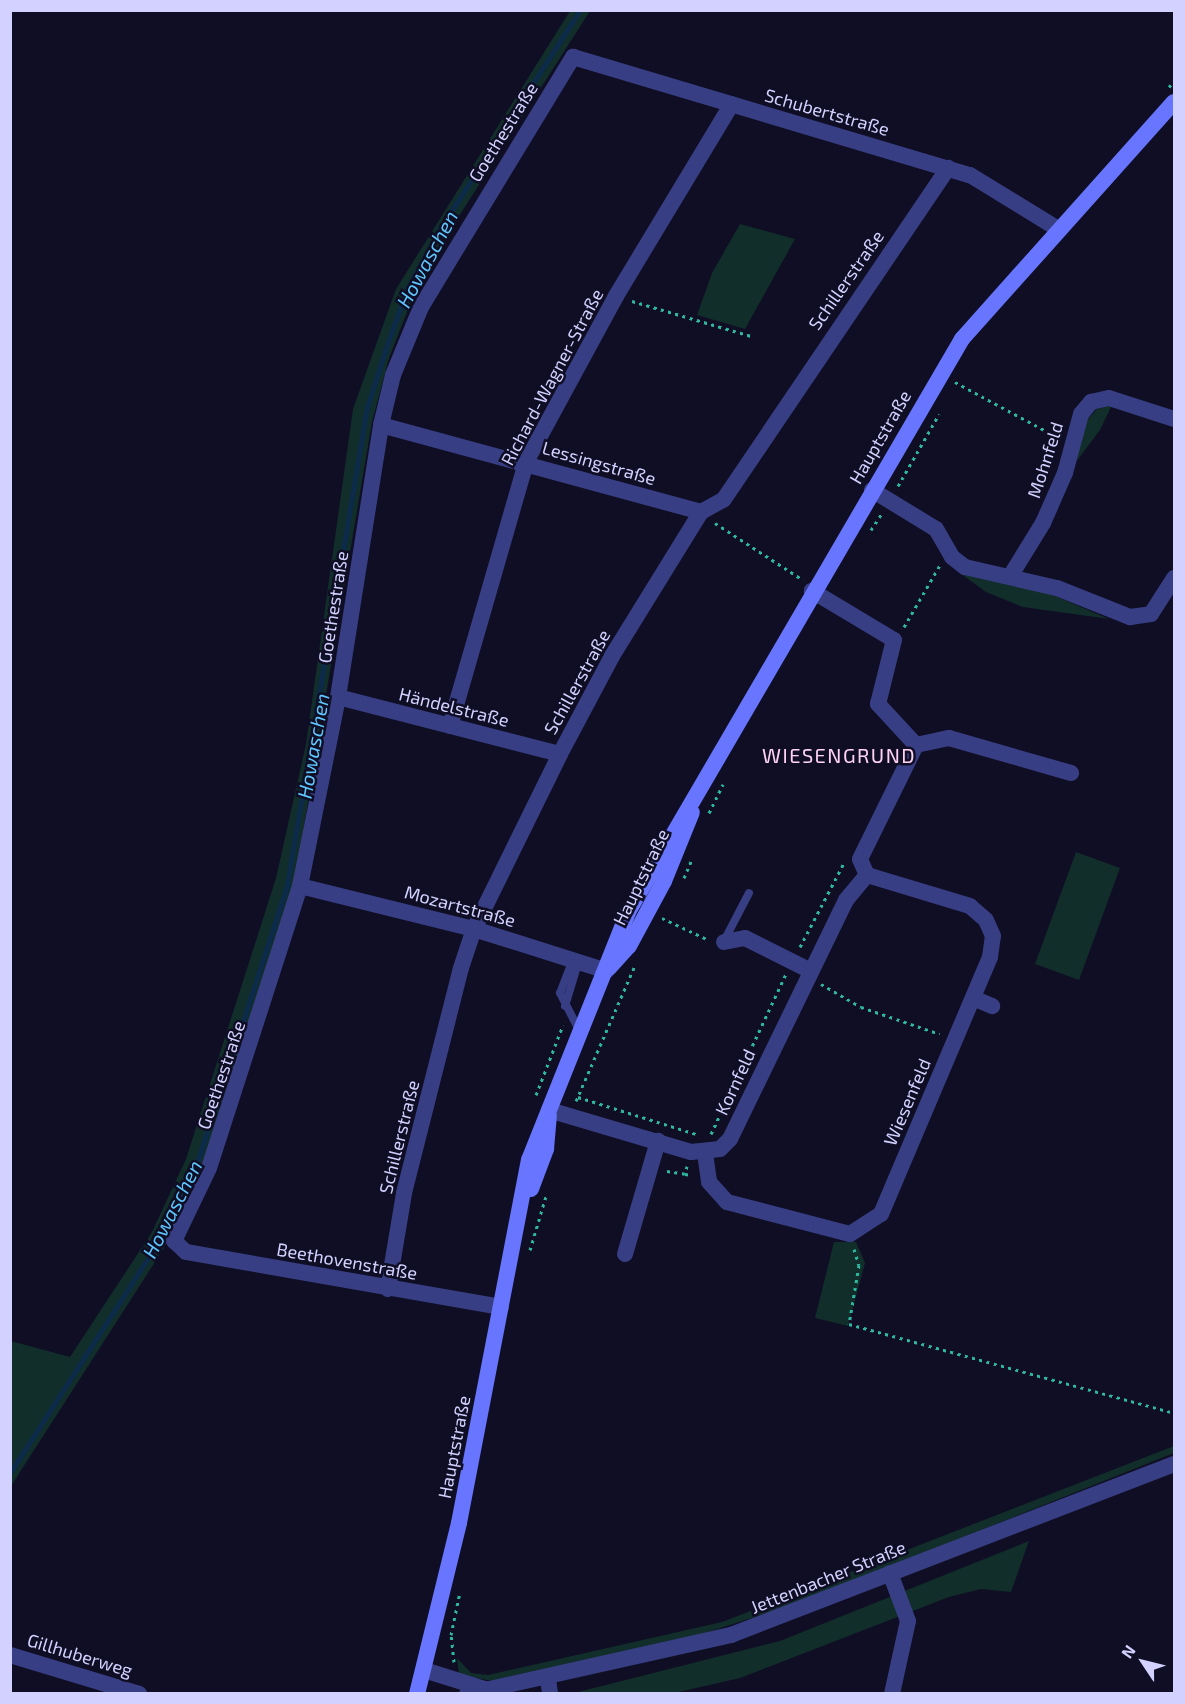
<!DOCTYPE html>
<html>
<head>
<meta charset="utf-8">
<style>
  body { margin:0 }
  #map { position:relative; width:1185px; height:1704px; overflow:hidden; background:#0f0e24; font-family:"Exo 2",sans-serif }
  div>[style] { position:absolute }
  [style*='--x'] { left:calc(var(--x)*1px); top:calc(var(--y)*1px); width:calc(var(--w)*1px); rotate:calc(var(--a)*1deg) }
  .green>* { inset:0; background:#112e2a }
  .stream>* { height:4.5px; margin:-2.25px; padding:0 2.25px; transform-origin:2.25px; border-radius:2.25px; background:#0c2a4a }
  .path>* { height:3px; margin-top:-1.5px; transform-origin:0; background:repeating-linear-gradient(90deg,#2db8a0 0 3px,transparent 0 7.5px) }
  .service>* { height:8px; margin:-4px; padding:0 4px; transform-origin:4px; border-radius:4px; background:#383e84 }
  .minor>* { height:16px; margin:-8px; padding:0 8px; transform-origin:8px; border-radius:8px; background:#383e84 }
  .tertiary>* { height:16px; margin:-8px; padding:0 8px; transform-origin:8px; border-radius:8px; background:#383e84 }
  .secondary>* { height:16px; margin:-8px; padding:0 8px; transform-origin:8px; border-radius:8px; background:#6875ff }
  span { translate:-50% -50%; white-space:nowrap; text-align:center; line-height:1.15; -webkit-text-stroke:5px #0f0e24; paint-order:stroke }
  .street-label { font-size:18px; color:#d2d1ff }
  .water-label { font-size:20px; color:#5fc6ff; font-style:italic }
  .neighbourhood-label { font-size:20px; color:#ffd3f4; letter-spacing:1.5px }
  .frame { position:absolute; inset:0; border:12px solid #d2d1ff; pointer-events:none }
  .north { position:absolute; left:1113px; top:1632px; width:60px; height:60px; -webkit-text-stroke:4px #0f0e24; paint-order:stroke; rotate:305deg; font-size:16px; font-weight:700; line-height:24px; text-align:center; color:#d2d1ff }
  .north::after { content:''; display:block; margin:auto; width:21px; height:27px; background:#d2d1ff; clip-path:polygon(50% 0,100% 100%,50% 72%,0 100%) }
</style>
</head>
<body>
<div id="map">
  <div class="green">
    <i style="clip-path:polygon(570px 11px,590px 11px,422px 274px,389px 358px,372px 422px,294px 885px,201px 1172px,164px 1248px,11px 1486px,11px 1341px,70px 1357px,152px 1232px,186px 1159px,276px 878px,306px 744px,353px 409px,396px 289px)"></i>
    <i style="clip-path:polygon(740px 224px,795px 239px,745px 329px,697px 315px,712px 273px)"></i>
    <i style="clip-path:polygon(1112px 405px,1100px 430px,1076px 462px,1086px 421px,1097px 409px)"></i>
    <i style="clip-path:polygon(957px 571px,1034px 587px,1109px 619px,1023px 607px,986px 592px)"></i>
    <i style="clip-path:polygon(1076px 852px,1120px 868px,1079px 980px,1035px 964px)"></i>
    <i style="clip-path:polygon(834px 1242px,856px 1242px,865px 1263px,848px 1326px,815px 1318px)"></i>
    <i style="clip-path:polygon(1174px 1446px,1174px 1453px,801px 1602px,705px 1633px,493px 1681px,459px 1675px,457px 1658px,471px 1673px,488px 1675px,722px 1622px)"></i>
    <i style="clip-path:polygon(1029px 1541px,1011px 1592px,981px 1589px,949px 1597px,740px 1678px,674px 1693px,570px 1694px,780px 1641px)"></i>
  </div>
  <div class="stream">
    <i style="--x:10;--y:1473;--w:278;--a:-57.3"></i>
    <i style="--x:160;--y:1239;--w:75;--a:-63.1"></i>
    <i style="--x:194;--y:1172;--w:302;--a:-72"></i>
    <i style="--x:287;--y:885;--w:484;--a:-80.5"></i>
    <i style="--x:367;--y:408;--w:60;--a:-72.5"></i>
    <i style="--x:385;--y:351;--w:66;--a:-70.5"></i>
    <i style="--x:407;--y:289;--w:65;--a:-61.5"></i>
    <i style="--x:438;--y:232;--w:264;--a:-57.4"></i>
  </div>
  <div class="path">
    <i style="--x:1169;--y:87;--w:8;--a:-50"></i>
    <i style="--x:632;--y:301;--w:124;--a:16.4"></i>
    <i style="--x:955;--y:382;--w:118;--a:28.3"></i>
    <i style="--x:898;--y:486;--w:83;--a:-60.3"></i>
    <i style="--x:715;--y:523;--w:105;--a:32.9"></i>
    <i style="--x:871;--y:530;--w:20;--a:-57"></i>
    <i style="--x:904;--y:627;--w:72;--a:-59.9"></i>
    <i style="--x:709;--y:813;--w:32;--a:-64"></i>
    <i style="--x:684;--y:878;--w:21;--a:-67"></i>
    <i style="--x:662;--y:918;--w:52;--a:25.1"></i>
    <i style="--x:800;--y:947;--w:95;--a:-62.4"></i>
    <i style="--x:821;--y:984;--w:46;--a:29.9"></i>
    <i style="--x:861;--y:1007;--w:83;--a:18.9"></i>
    <i style="--x:536;--y:1095;--w:75;--a:-68.9"></i>
    <i style="--x:578;--y:1097;--w:124;--a:17.4"></i>
    <i style="--x:576;--y:1101;--w:148;--a:-66.5"></i>
    <i style="--x:711;--y:1134;--w:177;--a:-64.9"></i>
    <i style="--x:687;--y:1166;--w:8;--a:104"></i>
    <i style="--x:685;--y:1174;--w:7;--a:8"></i>
    <i style="--x:667;--y:1171;--w:18;--a:9"></i>
    <i style="--x:854;--y:1249;--w:17;--a:73"></i>
    <i style="--x:859;--y:1265;--w:60;--a:99.6"></i>
    <i style="--x:849;--y:1324;--w:337;--a:15.3"></i>
    <i style="--x:530;--y:1250;--w:56;--a:-73.5"></i>
    <i style="--x:454;--y:1662;--w:27;--a:-96"></i>
    <i style="--x:451;--y:1635;--w:44;--a:-78.2"></i>
  </div>
  <div class="service">
    <i style="--x:724;--y:941;--w:54;--a:-62.5"></i>
    <i style="--x:572;--y:962;--w:33;--a:111"></i>
    <i style="--x:560;--y:993;--w:42;--a:62.8"></i>
    <i style="--x:565;--y:1006;--w:48;--a:-73.1"></i>
  </div>
  <div class="minor">
    <i style="--x:381;--y:425;--w:332;--a:15.2"></i>
    <i style="--x:872;--y:490;--w:75;--a:31.4"></i>
    <i style="--x:936;--y:529;--w:32;--a:60"></i>
    <i style="--x:952;--y:557;--w:16;--a:38"></i>
    <i style="--x:965;--y:567;--w:94;--a:12.9"></i>
    <i style="--x:1057;--y:588;--w:79;--a:21.7"></i>
    <i style="--x:1130;--y:617;--w:21;--a:-8"></i>
    <i style="--x:1151;--y:614;--w:43;--a:-57.4"></i>
    <i style="--x:1011;--y:575;--w:61;--a:-58.4"></i>
    <i style="--x:1043;--y:523;--w:55;--a:-66.3"></i>
    <i style="--x:1065;--y:473;--w:61;--a:-74.8"></i>
    <i style="--x:1081;--y:414;--w:16;--a:-50"></i>
    <i style="--x:1091;--y:402;--w:18;--a:-13"></i>
    <i style="--x:1109;--y:398;--w:68;--a:17.9"></i>
    <i style="--x:338;--y:697;--w:229;--a:14.4"></i>
    <i style="--x:450;--y:726;--w:275;--a:-73.9"></i>
    <i style="--x:526;--y:462;--w:189;--a:-61.5"></i>
    <i style="--x:616;--y:296;--w:224;--a:-58.9"></i>
    <i style="--x:916;--y:745;--w:34;--a:-12"></i>
    <i style="--x:949;--y:738;--w:127;--a:16"></i>
    <i style="--x:300;--y:886;--w:179;--a:13.9"></i>
    <i style="--x:474;--y:929;--w:139;--a:17.5"></i>
    <i style="--x:724;--y:942;--w:21;--a:-11"></i>
    <i style="--x:745;--y:938;--w:72;--a:26.6"></i>
    <i style="--x:973;--y:998;--w:21;--a:23"></i>
    <i style="--x:549;--y:1110;--w:148;--a:16.5"></i>
    <i style="--x:691;--y:1152;--w:29;--a:-6"></i>
    <i style="--x:720;--y:1149;--w:14;--a:-45"></i>
    <i style="--x:730;--y:1139;--w:266;--a:-64.1"></i>
    <i style="--x:846;--y:900;--w:33;--a:-50"></i>
    <i style="--x:867;--y:875;--w:17;--a:-114"></i>
    <i style="--x:860;--y:859;--w:127;--a:-63.8"></i>
    <i style="--x:916;--y:745;--w:56;--a:-132.8"></i>
    <i style="--x:878;--y:704;--w:66;--a:-76"></i>
    <i style="--x:894;--y:640;--w:96;--a:-149.1"></i>
    <i style="--x:705;--y:1153;--w:29;--a:82"></i>
    <i style="--x:709;--y:1182;--w:27;--a:48"></i>
    <i style="--x:727;--y:1202;--w:127;--a:14.6"></i>
    <i style="--x:850;--y:1234;--w:37;--a:-33"></i>
    <i style="--x:881;--y:1214;--w:279;--a:-67"></i>
    <i style="--x:990;--y:957;--w:21;--a:-82"></i>
    <i style="--x:993;--y:936;--w:17;--a:-114"></i>
    <i style="--x:986;--y:920;--w:21;--a:-139"></i>
    <i style="--x:970;--y:906;--w:108;--a:-163.2"></i>
    <i style="--x:625;--y:1254;--w:118;--a:-73.7"></i>
    <i style="--x:388;--y:1289;--w:97;--a:-80.5"></i>
    <i style="--x:404;--y:1193;--w:232;--a:-75.8"></i>
    <i style="--x:461;--y:968;--w:41;--a:-71.6"></i>
    <i style="--x:474;--y:929;--w:195;--a:-63.8"></i>
    <i style="--x:560;--y:754;--w:111;--a:-62"></i>
    <i style="--x:612;--y:656;--w:169;--a:-58.3"></i>
    <i style="--x:701;--y:512;--w:26;--a:-29"></i>
    <i style="--x:724;--y:499;--w:400;--a:-55.9"></i>
    <i style="--x:501;--y:1307;--w:320;--a:-170.1"></i>
    <i style="--x:186;--y:1252;--w:16;--a:-137"></i>
    <i style="--x:174;--y:1241;--w:81;--a:-64.4"></i>
    <i style="--x:209;--y:1168;--w:296;--a:-72.1"></i>
    <i style="--x:300;--y:886;--w:193;--a:-78.6"></i>
    <i style="--x:338;--y:697;--w:275;--a:-81"></i>
    <i style="--x:381;--y:425;--w:51;--a:-76.5"></i>
    <i style="--x:393;--y:375;--w:74;--a:-67.6"></i>
    <i style="--x:421;--y:307;--w:293;--a:-58.7"></i>
    <i style="--x:573;--y:57;--w:414;--a:16.6"></i>
    <i style="--x:970;--y:175;--w:103;--a:31.5"></i>
    <i style="--x:890;--y:1573;--w:51;--a:69.4"></i>
    <i style="--x:908;--y:1621;--w:75;--a:102.4"></i>
    <i style="--x:10;--y:1655;--w:135;--a:16.8"></i>
    <i style="--x:548;--y:1679;--w:15;--a:82"></i>
  </div>
  <div class="tertiary">
    <i style="--x:424;--y:1670;--w:64;--a:17.3"></i>
    <i style="--x:467;--y:1694;--w:271;--a:-12.6"></i>
    <i style="--x:731;--y:1635;--w:475;--a:-21.1"></i>
  </div>
  <div class="secondary">
    <i style="--x:609;--y:968;--w:30;--a:-48"></i>
    <i style="--x:629;--y:946;--w:74;--a:-61.7"></i>
    <i style="--x:664;--y:881;--w:74;--a:-67.9"></i>
    <i style="--x:531;--y:1189;--w:43;--a:-69.4"></i>
    <i style="--x:546;--y:1149;--w:33;--a:-85"></i>
    <i style="--x:417;--y:1694;--w:176;--a:-76.2"></i>
    <i style="--x:459;--y:1523;--w:370;--a:-79.1"></i>
    <i style="--x:529;--y:1160;--w:267;--a:-68.2"></i>
    <i style="--x:628;--y:912;--w:663;--a:-59.76"></i>
    <i style="--x:962;--y:339;--w:318;--a:-48.2"></i>
  </div>
  <div class="street-label">
    <span style="left:827px;top:112px;rotate:16deg">Schubertstraße</span>
    <span style="left:503px;top:132px;rotate:-58deg">Goethestraße</span>
    <span style="left:846px;top:280px;rotate:-55deg">Schillerstraße</span>
    <span style="left:552px;top:377px;rotate:-62deg">Richard-Wagner-Straße</span>
    <span style="left:880px;top:437px;rotate:-60deg">Hauptstraße</span>
    <span style="left:1045px;top:460px;rotate:-72deg">Mohnfeld</span>
    <span style="left:599px;top:463px;rotate:16deg">Lessingstraße</span>
    <span style="left:333px;top:607px;rotate:-81deg">Goethestraße</span>
    <span style="left:577px;top:682px;rotate:-61deg">Schillerstraße</span>
    <span style="left:454px;top:707px;rotate:14deg">Händelstraße</span>
    <span style="left:641px;top:877px;rotate:-64deg">Hauptstraße</span>
    <span style="left:460px;top:906px;rotate:15deg">Mozartstraße</span>
    <span style="left:221px;top:1075px;rotate:-71deg">Goethestraße</span>
    <span style="left:735px;top:1082px;rotate:-65deg">Kornfeld</span>
    <span style="left:907px;top:1102px;rotate:-67deg">Wiesenfeld</span>
    <span style="left:399px;top:1137px;rotate:-76deg">Schillerstraße</span>
    <span style="left:347px;top:1261px;rotate:10deg">Beethovenstraße</span>
    <span style="left:454px;top:1447px;rotate:-79deg">Hauptstraße</span>
    <span style="left:828px;top:1577px;rotate:-22deg">Jettenbacher Straße</span>
    <span style="left:80px;top:1655px;rotate:17deg">Gillhuberweg</span>
  </div>
  <div class="water-label">
    <span style="left:427px;top:259px;rotate:-62deg">Howaschen</span>
    <span style="left:313px;top:746px;rotate:-80deg">Howaschen</span>
    <span style="left:172px;top:1209px;rotate:-63deg">Howaschen</span>
  </div>
  <div class="neighbourhood-label">
    <span style="left:839px;top:755px">WIESENGRUND</span>
  </div>
  <div class="frame"></div>
  <div class="north">N</div>
</div>
</body>
</html>
